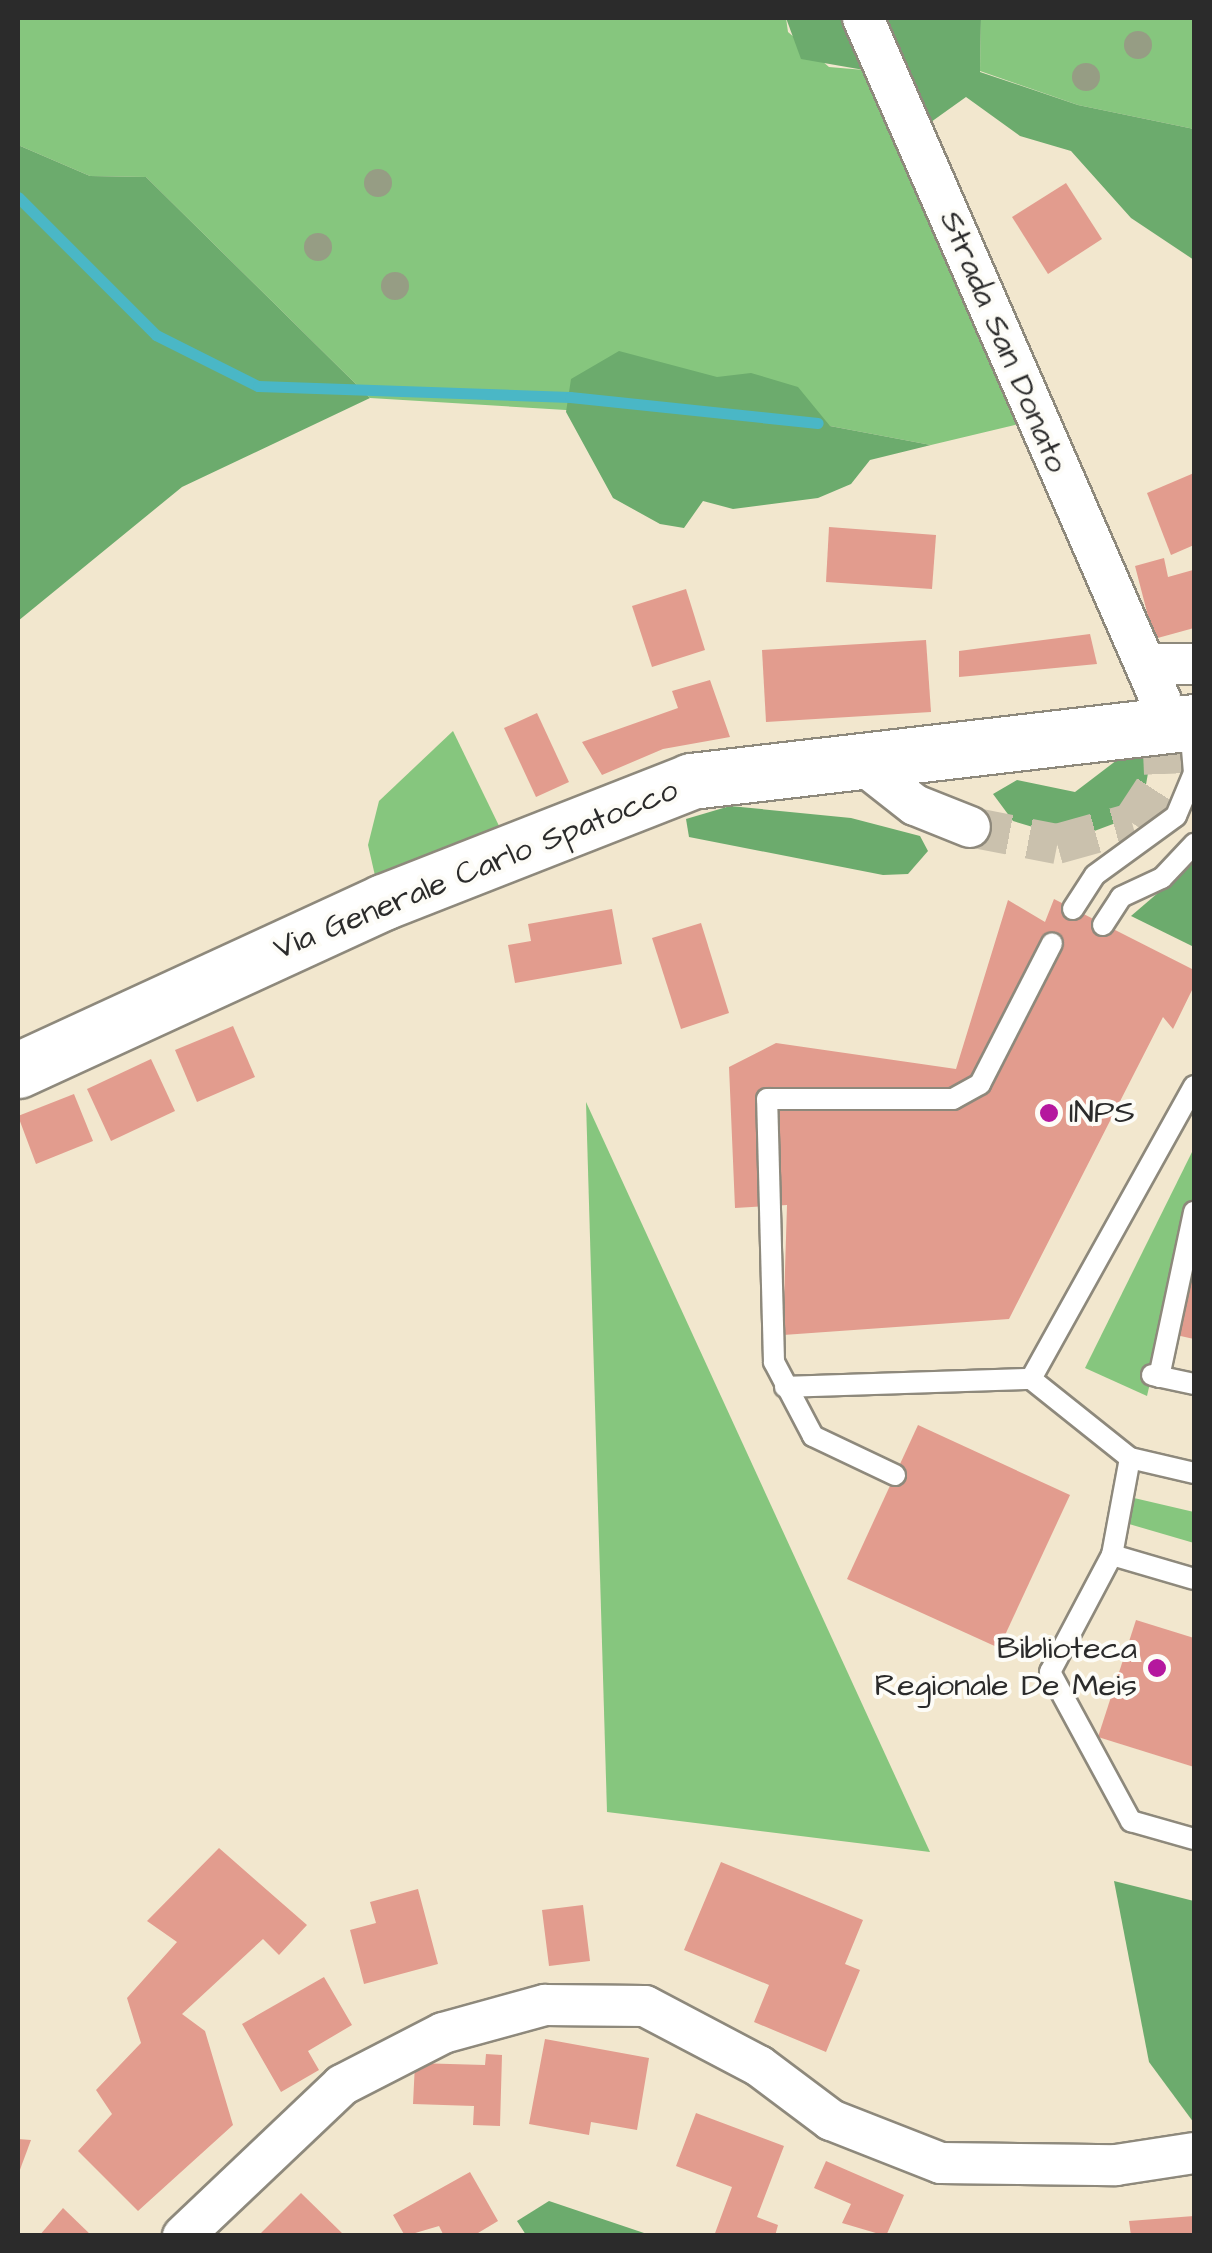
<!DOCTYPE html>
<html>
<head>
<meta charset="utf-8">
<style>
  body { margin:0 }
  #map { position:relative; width:1212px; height:2253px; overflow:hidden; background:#f2e7ce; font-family:"Architects Daughter",sans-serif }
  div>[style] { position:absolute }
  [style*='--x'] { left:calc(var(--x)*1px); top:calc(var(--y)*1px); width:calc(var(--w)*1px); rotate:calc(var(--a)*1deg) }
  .green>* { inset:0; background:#86c67e }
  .forest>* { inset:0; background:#6cab6d }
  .stream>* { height:11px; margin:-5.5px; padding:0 5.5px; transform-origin:5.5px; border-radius:5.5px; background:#4ab7c6 }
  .building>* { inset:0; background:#e29c8e }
  .street-tunnel>* { height:40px; margin-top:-20px; transform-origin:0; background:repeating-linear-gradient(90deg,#cac1ad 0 40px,transparent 0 60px) }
  .roads { filter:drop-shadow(2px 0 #8e897c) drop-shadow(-2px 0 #8e897c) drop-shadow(0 2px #8e897c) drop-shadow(0 -2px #8e897c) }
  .lane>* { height:20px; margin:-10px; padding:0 10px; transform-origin:10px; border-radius:10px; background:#fff }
  .street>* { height:40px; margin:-20px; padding:0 20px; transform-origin:20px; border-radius:20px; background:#fff }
  .secondary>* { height:55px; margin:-27.5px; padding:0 27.5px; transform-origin:27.5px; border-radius:27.5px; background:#fff }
  .trees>* { width:28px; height:28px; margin:-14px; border-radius:50%; background:#969d84 }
  .dots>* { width:28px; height:28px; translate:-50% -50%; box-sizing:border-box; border:5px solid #fdfcf7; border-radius:50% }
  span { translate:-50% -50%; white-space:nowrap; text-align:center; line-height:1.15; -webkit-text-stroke:8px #fdfcf7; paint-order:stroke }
  .street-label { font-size:32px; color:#2b2b2b }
  .poi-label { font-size:32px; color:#2b2b2b }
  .left { translate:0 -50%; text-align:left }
  .right { translate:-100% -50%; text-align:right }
  .frame { position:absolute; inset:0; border:20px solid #2b2b2b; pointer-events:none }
</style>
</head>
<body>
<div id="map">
  <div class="green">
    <i style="clip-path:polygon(18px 18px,786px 18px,788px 32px,829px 67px,864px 70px,1023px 423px,931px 445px,830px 426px,370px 398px,146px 177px,90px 176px,18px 145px)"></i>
    <i style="clip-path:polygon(981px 18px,1194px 18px,1194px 129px,1078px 105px,980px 71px)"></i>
    <i style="clip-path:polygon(453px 731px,502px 832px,376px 880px,368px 845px,379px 801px)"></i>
    <i style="clip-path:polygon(586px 1102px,930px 1852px,607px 1812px)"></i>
    <i style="clip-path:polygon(1194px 1148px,1194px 1193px,1147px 1396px,1085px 1368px)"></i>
    <i style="clip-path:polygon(1134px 1498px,1194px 1512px,1194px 1543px,1129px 1524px)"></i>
  </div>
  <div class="forest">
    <i style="clip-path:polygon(786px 18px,851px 18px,864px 70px,801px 59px)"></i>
    <i style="clip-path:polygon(877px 18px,981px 18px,980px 72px,1078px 105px,1194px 129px,1194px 260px,1131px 218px,1071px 151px,1020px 136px,966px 97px,931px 122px)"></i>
    <i style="clip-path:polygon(18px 145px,90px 176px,146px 177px,370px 398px,182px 487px,18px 621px)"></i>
    <i style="clip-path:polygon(619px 351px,717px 377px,751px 373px,798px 387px,830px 426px,931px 445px,870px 460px,851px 484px,818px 498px,733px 509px,703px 501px,684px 528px,660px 524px,613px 498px,566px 412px,571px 379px)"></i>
    <i style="clip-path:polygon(1151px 756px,1144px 796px,1113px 824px,1073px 839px,1013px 821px,993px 794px,1017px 780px,1075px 792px,1117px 760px)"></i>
    <i style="clip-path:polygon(730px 806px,851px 818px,920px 836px,928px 851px,908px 874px,883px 875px,689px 837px,686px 819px)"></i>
    <i style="clip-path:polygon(1194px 862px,1194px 947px,1131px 916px)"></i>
    <i style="clip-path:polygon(1114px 1881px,1194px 1901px,1194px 2123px,1149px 2062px)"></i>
    <i style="clip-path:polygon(549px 2201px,650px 2235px,526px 2235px,517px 2221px)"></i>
  </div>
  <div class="stream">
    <i style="--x:18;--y:197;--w:195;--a:45"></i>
    <i style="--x:156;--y:335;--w:114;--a:26.6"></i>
    <i style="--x:258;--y:386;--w:312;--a:2"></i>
    <i style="--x:570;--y:397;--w:249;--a:6"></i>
  </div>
  <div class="building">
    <i style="clip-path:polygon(1066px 183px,1102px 239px,1048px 274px,1012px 217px)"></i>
    <i style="clip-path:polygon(1194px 473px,1194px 545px,1171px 555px,1147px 493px)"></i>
    <i style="clip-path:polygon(829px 527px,936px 535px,932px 589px,826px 582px)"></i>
    <i style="clip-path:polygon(1164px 558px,1168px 577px,1193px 570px,1194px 628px,1154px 639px,1135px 566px)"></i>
    <i style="clip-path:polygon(686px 589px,705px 650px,652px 667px,632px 606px)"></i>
    <i style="clip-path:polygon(1090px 634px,1097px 664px,959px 677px,959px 651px)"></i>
    <i style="clip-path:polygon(926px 640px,931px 712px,766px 722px,762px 650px)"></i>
    <i style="clip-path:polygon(710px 680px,730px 737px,663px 749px,602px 775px,582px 742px,678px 708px,672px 691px)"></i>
    <i style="clip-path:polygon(537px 713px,569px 782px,536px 797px,504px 728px)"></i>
    <i style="clip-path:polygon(1054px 899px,1194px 970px,1194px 986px,1173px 1029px,1163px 1017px,1009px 1319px,783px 1335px,787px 1205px,735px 1208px,729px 1067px,776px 1043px,956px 1069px,1008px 900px,1045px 922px)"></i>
    <i style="clip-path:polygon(612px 909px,622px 964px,515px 983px,508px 945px,531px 941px,528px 924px)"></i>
    <i style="clip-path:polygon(701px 923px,729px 1013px,681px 1029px,652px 938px)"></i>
    <i style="clip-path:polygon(233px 1026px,255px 1077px,197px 1102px,175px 1050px)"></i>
    <i style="clip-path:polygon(151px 1059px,175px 1111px,111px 1141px,87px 1089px)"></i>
    <i style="clip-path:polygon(74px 1094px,93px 1141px,36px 1164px,18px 1116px)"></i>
    <i style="clip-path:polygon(1194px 1258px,1194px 1339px,1176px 1335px)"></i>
    <i style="clip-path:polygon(918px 1425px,1070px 1495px,999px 1648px,847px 1579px)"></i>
    <i style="clip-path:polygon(1136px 1620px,1194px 1638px,1194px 1767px,1098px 1737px)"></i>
    <i style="clip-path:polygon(219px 1848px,307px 1925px,279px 1955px,263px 1939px,182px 2014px,205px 2031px,233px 2125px,138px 2211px,78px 2151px,112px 2114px,96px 2090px,141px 2043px,127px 1998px,177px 1942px,147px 1921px)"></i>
    <i style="clip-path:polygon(721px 1862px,863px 1920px,845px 1964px,860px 1970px,826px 2052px,754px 2022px,769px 1985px,684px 1950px)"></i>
    <i style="clip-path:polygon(418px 1889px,438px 1964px,364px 1984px,350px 1930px,376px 1923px,370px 1902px)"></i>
    <i style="clip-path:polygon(583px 1905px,590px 1961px,549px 1966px,542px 1910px)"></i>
    <i style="clip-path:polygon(324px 1977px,352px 2025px,308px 2051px,319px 2070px,281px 2092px,242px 2024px)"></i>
    <i style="clip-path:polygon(545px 2039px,649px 2058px,637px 2130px,591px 2122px,589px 2135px,529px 2124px)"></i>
    <i style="clip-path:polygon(486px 2054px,502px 2055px,500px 2126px,473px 2125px,474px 2106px,413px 2104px,415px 2063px,485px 2065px)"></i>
    <i style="clip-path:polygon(696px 2113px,784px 2146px,757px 2217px,778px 2225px,775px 2236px,714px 2236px,732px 2187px,676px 2166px)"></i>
    <i style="clip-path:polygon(18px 2139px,31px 2140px,18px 2175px)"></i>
    <i style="clip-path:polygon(826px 2161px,904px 2195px,886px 2236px,842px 2223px,851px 2204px,814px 2188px)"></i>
    <i style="clip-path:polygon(470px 2172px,498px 2221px,473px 2236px,444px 2236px,439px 2226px,405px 2236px,393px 2215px)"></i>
    <i style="clip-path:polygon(301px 2193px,345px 2236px,258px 2236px)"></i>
    <i style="clip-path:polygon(63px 2208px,92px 2236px,39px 2236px)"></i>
    <i style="clip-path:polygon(1194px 2216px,1194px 2236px,1131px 2236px,1129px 2221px)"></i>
  </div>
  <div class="street-tunnel">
    <i style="--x:970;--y:827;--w:89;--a:11.1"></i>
    <i style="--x:1057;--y:844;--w:78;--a:-15.6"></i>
    <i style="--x:1132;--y:823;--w:59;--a:-56.9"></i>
    <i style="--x:1164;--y:774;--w:73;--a:-92.4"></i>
  </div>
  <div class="roads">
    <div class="lane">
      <i style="--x:1073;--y:909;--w:40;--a:-57.1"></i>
      <i style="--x:1095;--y:875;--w:100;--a:-36.1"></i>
      <i style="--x:1176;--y:816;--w:47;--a:-67.3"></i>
      <i style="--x:1194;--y:773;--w:48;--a:-94.8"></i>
      <i style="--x:1103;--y:925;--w:33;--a:-57"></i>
      <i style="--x:1121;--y:897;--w:45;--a:-24.9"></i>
      <i style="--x:1162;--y:878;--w:47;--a:-46.7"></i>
      <i style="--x:1194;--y:1086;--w:335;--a:119.1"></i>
      <i style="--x:1031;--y:1379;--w:127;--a:38.6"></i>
      <i style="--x:1130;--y:1458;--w:66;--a:13.2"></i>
      <i style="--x:1152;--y:1375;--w:43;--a:12.1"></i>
      <i style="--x:1159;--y:1377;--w:169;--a:-78"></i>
      <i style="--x:785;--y:1387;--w:246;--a:-1.9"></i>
      <i style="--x:1130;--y:1458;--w:99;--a:100.5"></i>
      <i style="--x:1112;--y:1555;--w:132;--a:117.9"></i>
      <i style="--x:1050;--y:1672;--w:170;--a:61.5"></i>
      <i style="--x:1131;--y:1821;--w:66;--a:15.9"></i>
      <i style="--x:895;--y:1475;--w:91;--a:-154.6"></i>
      <i style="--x:813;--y:1436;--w:84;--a:-117.8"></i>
      <i style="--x:774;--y:1362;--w:263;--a:-91.5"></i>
      <i style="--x:767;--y:1099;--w:186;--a:0"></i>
      <i style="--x:953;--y:1099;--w:31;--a:-29"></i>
      <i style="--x:980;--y:1084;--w:158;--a:-62.9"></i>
      <i style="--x:1112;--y:1555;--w:85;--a:16.3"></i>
    </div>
    <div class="street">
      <i style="--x:863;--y:18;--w:745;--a:66.43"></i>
      <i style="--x:1148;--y:664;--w:46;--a:0"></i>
      <i style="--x:855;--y:758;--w:76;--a:38.1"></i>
      <i style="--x:915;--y:805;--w:59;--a:21.8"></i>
      <i style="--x:183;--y:2236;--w:219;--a:-43.5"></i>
      <i style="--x:342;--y:2085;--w:114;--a:-27.2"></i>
      <i style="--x:443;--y:2033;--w:106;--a:-15.4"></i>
      <i style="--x:545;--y:2005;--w:100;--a:0.6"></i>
      <i style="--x:645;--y:2006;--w:129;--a:27.8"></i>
      <i style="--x:759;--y:2066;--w:90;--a:36.9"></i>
      <i style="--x:831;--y:2120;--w:118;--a:21.4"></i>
      <i style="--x:941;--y:2163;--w:175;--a:0.7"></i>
      <i style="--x:1116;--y:2165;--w:79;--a:-8.7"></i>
    </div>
    <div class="secondary">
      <i style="--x:18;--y:1070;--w:402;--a:-24.7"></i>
      <i style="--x:383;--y:902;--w:331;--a:-21.4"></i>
      <i style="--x:691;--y:781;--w:506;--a:-6.69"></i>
    </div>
  </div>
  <div class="trees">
    <i style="left:1138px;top:45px"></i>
    <i style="left:1086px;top:77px"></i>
    <i style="left:378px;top:183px"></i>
    <i style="left:318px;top:247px"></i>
    <i style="left:395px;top:286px"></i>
  </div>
  <div class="dots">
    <i style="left:1049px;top:1113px;background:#b5179e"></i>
    <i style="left:1157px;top:1668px;background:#b5179e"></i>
  </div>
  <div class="street-label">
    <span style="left:1003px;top:342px;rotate:67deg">Strada San Donato</span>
    <span style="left:476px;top:870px;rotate:-22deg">Via Generale Carlo Spatocco</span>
  </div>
  <div class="poi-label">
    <span class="left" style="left:1069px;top:1113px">INPS</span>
    <span class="right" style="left:1137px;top:1668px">Biblioteca<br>Regionale De Meis</span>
  </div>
  <div class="frame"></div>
</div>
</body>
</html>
